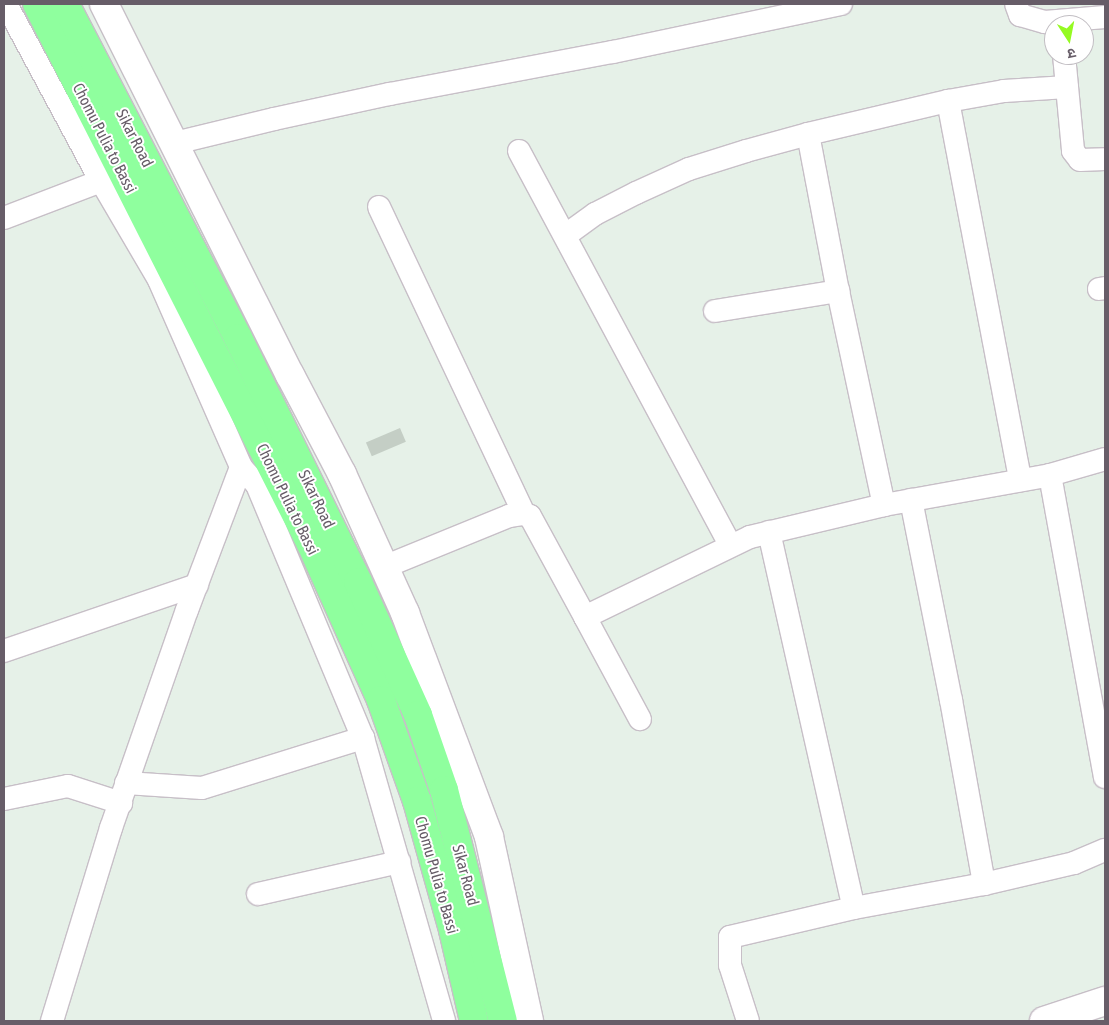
<!DOCTYPE html>
<html>
<head>
<meta charset="utf-8">
<style>
  body { margin:0 }
  #map { position:relative; width:1109px; height:1025px; overflow:hidden; background:#e6f1e8; font-family:"Asap Condensed","Noto Sans Devanagari",sans-serif }
  div>[style] { position:absolute }
  [style*='--x'] { left:calc(var(--x)*1px); top:calc(var(--y)*1px); width:calc(var(--w)*1px); rotate:calc(var(--a)*1deg) }
  .building>* { inset:0; background:#c4cec5; transform-origin:0 0 }
  .roads { filter:drop-shadow(1px 0 #c7bfc7) drop-shadow(-1px 0 #c7bfc7) drop-shadow(0 1px #c7bfc7) drop-shadow(0 -1px #c7bfc7) }
  .street>* { height:22px; margin:-11px; padding:0 11px; transform-origin:11px; border-radius:11px; background:#fff }
  .secondary>* { height:28px; margin:-14px; padding:0 14px; transform-origin:14px; border-radius:14px; background:#fff }
  .highway>* { height:28px; margin:-14px; padding:0 14px; transform-origin:14px; border-radius:14px; background:#8fff9e }
  span { translate:-50% -50%; white-space:nowrap; text-align:center; line-height:1.15; -webkit-text-stroke:4px #fff; paint-order:stroke }
  .street-label { font-size:16px; color:#675d68 }
  .frame { position:absolute; inset:0; border:5px solid #675d68; pointer-events:none }
  .north { position:absolute; left:1044px; top:15px; width:50px; height:50px; box-sizing:border-box; background:#fff; border:1px solid #c2bec3; border-radius:50%; rotate:169deg; font-size:14px; font-weight:700; line-height:20px; text-align:center; color:#675d68 }
  .north::after { content:''; display:block; margin:auto; width:18px; height:22px; background:#95fa22; clip-path:polygon(50% 0,100% 100%,50% 72%,0 100%) }
</style>
</head>
<body>
<div id="map">
  <div class="building">
    <div style="left:400px;top:428px;width:15px;height:37px;rotate:67deg"></div>
  </div>
  <div class="roads">
    <div class="street">
      <div style="--x:6;--y:4;--w:201;--a:61.8"></div>
      <div style="--x:101;--y:181;--w:115;--a:59.6"></div>
      <div style="--x:159;--y:280;--w:204;--a:66.3"></div>
      <div style="--x:241;--y:467;--w:24;--a:48"></div>
      <div style="--x:257;--y:485;--w:274;--a:67.3"></div>
      <div style="--x:363;--y:738;--w:294;--a:74"></div>
      <div style="--x:1016;--y:4;--w:12;--a:70"></div>
      <div style="--x:1020;--y:15;--w:26;--a:16"></div>
      <div style="--x:1045;--y:22;--w:60;--a:-4.8"></div>
      <div style="--x:1064;--y:55;--w:96;--a:84.6"></div>
      <div style="--x:1073;--y:151;--w:11;--a:52"></div>
      <div style="--x:1080;--y:160;--w:25;--a:-2"></div>
      <div style="--x:948;--y:101;--w:386;--a:79.2"></div>
      <div style="--x:808;--y:134;--w:160;--a:79.2"></div>
      <div style="--x:838;--y:291;--w:219;--a:77.9"></div>
      <div style="--x:175;--y:143;--w:102;--a:-13.6"></div>
      <div style="--x:274;--y:119;--w:119;--a:-12.2"></div>
      <div style="--x:390;--y:94;--w:227;--a:-10.7"></div>
      <div style="--x:613;--y:52;--w:233;--a:-11.9"></div>
      <div style="--x:519;--y:151;--w:447;--a:61.8"></div>
      <div style="--x:379;--y:207;--w:340;--a:64.7"></div>
      <div style="--x:4;--y:218;--w:104;--a:-20.9"></div>
      <div style="--x:566;--y:235;--w:36;--a:-36"></div>
      <div style="--x:595;--y:214;--w:46;--a:-27.1"></div>
      <div style="--x:636;--y:193;--w:58;--a:-24.4"></div>
      <div style="--x:689;--y:169;--w:60;--a:-17.5"></div>
      <div style="--x:746;--y:151;--w:64;--a:-15.3"></div>
      <div style="--x:808;--y:134;--w:144;--a:-13.3"></div>
      <div style="--x:948;--y:101;--w:57;--a:-10.1"></div>
      <div style="--x:1004;--y:91;--w:63;--a:-3.6"></div>
      <div style="--x:1099;--y:289;--w:6;--a:-9"></div>
      <div style="--x:715;--y:311;--w:125;--a:-9.2"></div>
      <div style="--x:1050;--y:475;--w:307;--a:79.7"></div>
      <div style="--x:911;--y:500;--w:204;--a:78.7"></div>
      <div style="--x:951;--y:700;--w:187;--a:79.8"></div>
      <div style="--x:769;--y:532;--w:385;--a:77.3"></div>
      <div style="--x:384;--y:567;--w:135;--a:-22.2"></div>
      <div style="--x:509;--y:516;--w:15;--a:-8"></div>
      <div style="--x:524;--y:514;--w:6;--a:18"></div>
      <div style="--x:530;--y:516;--w:115;--a:61.4"></div>
      <div style="--x:585;--y:617;--w:183;--a:-25.9"></div>
      <div style="--x:750;--y:537;--w:138;--a:-13.4"></div>
      <div style="--x:884;--y:505;--w:169;--a:-10.2"></div>
      <div style="--x:1050;--y:475;--w:57;--a:-16.2"></div>
      <div style="--x:585;--y:617;--w:116;--a:61.7"></div>
      <div style="--x:4;--y:651;--w:204;--a:-18.9"></div>
      <div style="--x:126;--y:783;--w:76;--a:3.8"></div>
      <div style="--x:202;--y:788;--w:169;--a:-17.3"></div>
      <div style="--x:4;--y:799;--w:65;--a:-11.5"></div>
      <div style="--x:68;--y:786;--w:56;--a:17.8"></div>
      <div style="--x:258;--y:894;--w:145;--a:-12.8"></div>
      <div style="--x:52;--y:1021;--w:202;--a:-73"></div>
      <div style="--x:111;--y:828;--w:231;--a:-70.8"></div>
      <div style="--x:187;--y:610;--w:153;--a:-69.3"></div>
      <div style="--x:748;--y:1021;--w:59;--a:-107.8"></div>
      <div style="--x:730;--y:965;--w:28;--a:-90"></div>
      <div style="--x:730;--y:937;--w:127;--a:-13.2"></div>
      <div style="--x:854;--y:908;--w:132;--a:-10.5"></div>
      <div style="--x:984;--y:884;--w:92;--a:-13.1"></div>
      <div style="--x:1074;--y:863;--w:34;--a:-23"></div>
    </div>
    <div class="secondary">
      <div style="--x:104;--y:4;--w:415;--a:63.4"></div>
      <div style="--x:290;--y:375;--w:112;--a:62.3"></div>
      <div style="--x:342;--y:474;--w:153;--a:65.6"></div>
      <div style="--x:405;--y:613;--w:239;--a:69.4"></div>
      <div style="--x:489;--y:837;--w:188;--a:77.7"></div>
      <div style="--x:1044;--y:1021;--w:64;--a:-18.2"></div>
    </div>
    <div class="highway">
      <div style="--x:37;--y:4;--w:606;--a:63.1"></div>
      <div style="--x:311;--y:544;--w:171;--a:65.8"></div>
      <div style="--x:381;--y:700;--w:107;--a:70.4"></div>
      <div style="--x:417;--y:801;--w:134;--a:74.4"></div>
      <div style="--x:453;--y:930;--w:93;--a:77"></div>
      <div style="--x:65;--y:4;--w:376;--a:62.6"></div>
      <div style="--x:238;--y:338;--w:272;--a:63.8"></div>
      <div style="--x:358;--y:582;--w:146;--a:65.7"></div>
      <div style="--x:418;--y:715;--w:79;--a:70.9"></div>
      <div style="--x:444;--y:790;--w:238;--a:75.7"></div>
    </div>
  </div>
  <div class="street-label">
    <span style="left:105px;top:138px;rotate:63deg">Chomu Pulia to Bassi</span>
    <span style="left:135px;top:138px;rotate:63deg">Sikar Road</span>
    <span style="left:288px;top:499px;rotate:64deg">Chomu Pulia to Bassi</span>
    <span style="left:317px;top:499px;rotate:64deg">Sikar Road</span>
    <span style="left:437px;top:875px;rotate:74deg">Chomu Pulia to Bassi</span>
    <span style="left:466px;top:875px;rotate:75deg">Sikar Road</span>
  </div>
  <div class="frame"></div>
  <div class="north">उ</div>
</div>
</body>
</html>
